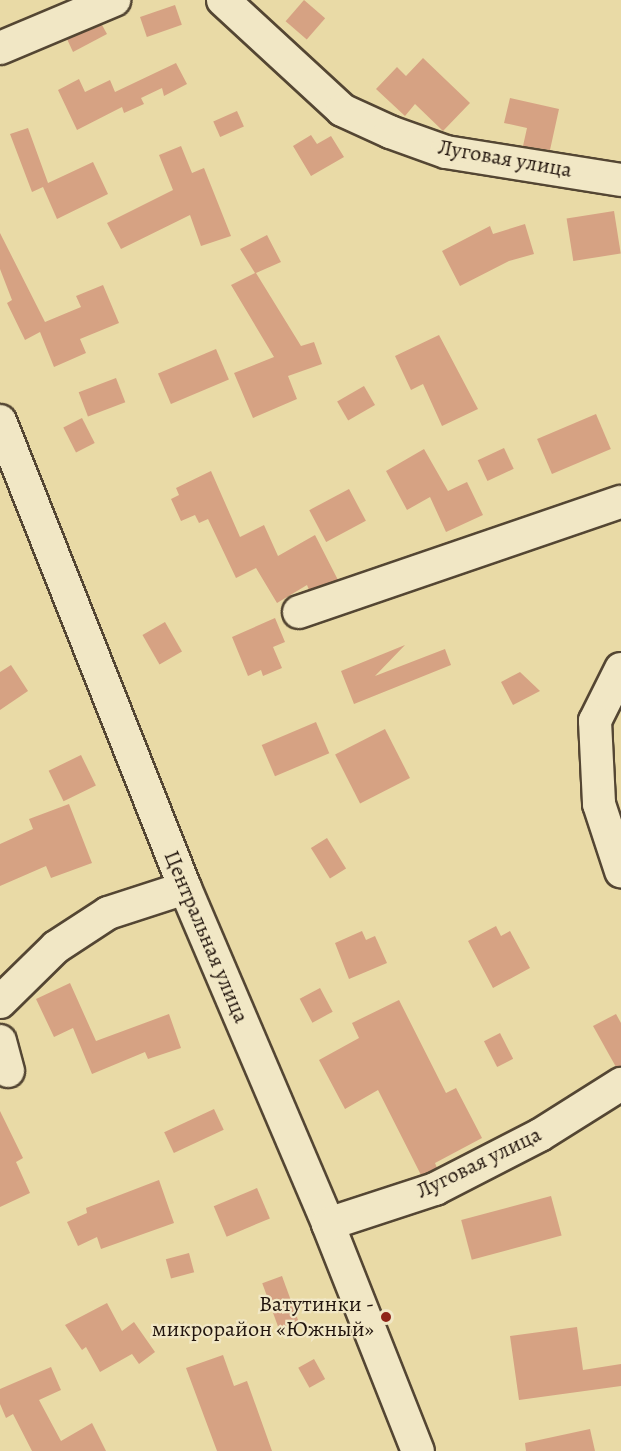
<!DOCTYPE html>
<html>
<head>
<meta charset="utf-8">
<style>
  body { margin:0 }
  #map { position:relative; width:621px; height:1451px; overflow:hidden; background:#e9daa6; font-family:Alegreya,serif }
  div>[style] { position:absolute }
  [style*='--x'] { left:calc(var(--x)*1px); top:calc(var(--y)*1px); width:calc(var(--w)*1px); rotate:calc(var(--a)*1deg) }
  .building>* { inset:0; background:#d6a283; transform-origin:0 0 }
  .roads { filter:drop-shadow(2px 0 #544633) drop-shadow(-2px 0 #544633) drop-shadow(0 2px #544633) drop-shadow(0 -2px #544633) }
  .minor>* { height:32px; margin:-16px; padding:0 16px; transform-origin:16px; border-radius:16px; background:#f1e7c5 }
  .dots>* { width:16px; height:16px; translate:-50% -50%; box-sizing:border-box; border:3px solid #f1e7c5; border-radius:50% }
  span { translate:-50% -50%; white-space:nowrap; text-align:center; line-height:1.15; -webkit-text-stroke:4.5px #f1e7c5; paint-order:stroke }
  .street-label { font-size:22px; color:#22150d }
  .poi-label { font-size:22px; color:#22150d }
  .right { translate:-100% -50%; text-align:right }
</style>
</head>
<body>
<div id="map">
  <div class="building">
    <div style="left:304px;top:0;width:28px;height:28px;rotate:41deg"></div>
    <div style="left:175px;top:5px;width:21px;height:37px;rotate:71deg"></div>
    <div style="clip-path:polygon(102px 25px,107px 34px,73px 52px,67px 39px)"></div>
    <div style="clip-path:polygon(423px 58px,470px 103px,443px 131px,415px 104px,405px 116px,376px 89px,397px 67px,406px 76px)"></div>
    <div style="clip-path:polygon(176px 63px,187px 84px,164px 96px,162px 88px,141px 98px,144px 104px,124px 113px,122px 107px,77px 130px,58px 90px,79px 79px,85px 92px,110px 80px,115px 92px)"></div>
    <div style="clip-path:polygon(510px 98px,559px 109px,550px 150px,523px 146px,527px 128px,504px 123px)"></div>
    <div style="left:237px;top:111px;width:17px;height:26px;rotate:66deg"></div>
    <div style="clip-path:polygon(28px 128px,48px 183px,93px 162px,108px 194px,57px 219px,43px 187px,32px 192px,10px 134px)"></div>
    <div style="clip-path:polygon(311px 135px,317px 144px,331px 136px,344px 157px,311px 176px,293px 146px)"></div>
    <div style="clip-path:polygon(181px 146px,192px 173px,204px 168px,231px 236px,201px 246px,190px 215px,121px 249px,107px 223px,173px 190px,159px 155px)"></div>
    <div style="left:614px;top:211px;width:43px;height:48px;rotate:81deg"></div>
    <div style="clip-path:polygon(525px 224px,534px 254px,509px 261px,460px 286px,442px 251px,490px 226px,493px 234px)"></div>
    <div style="clip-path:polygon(0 233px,45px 322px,81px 307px,76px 296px,103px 285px,119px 323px,80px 339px,86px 353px,54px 367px,40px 332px,25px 340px,7px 303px,12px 300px,0 269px)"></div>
    <div style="clip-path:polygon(267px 235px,281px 262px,256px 273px,301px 346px,314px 342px,322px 364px,288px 376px,297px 399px,253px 418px,234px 373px,274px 357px,231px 285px,255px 273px,240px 249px)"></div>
    <div style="clip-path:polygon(439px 335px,478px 409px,442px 426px,423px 384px,411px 390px,395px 356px)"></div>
    <div style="left:216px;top:349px;width:33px;height:63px;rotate:67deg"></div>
    <div style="left:116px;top:378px;width:26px;height:40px;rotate:69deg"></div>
    <div style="left:364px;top:386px;width:22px;height:31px;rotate:60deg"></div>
    <div style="left:596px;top:414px;width:38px;height:64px;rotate:67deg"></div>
    <div style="left:82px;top:418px;width:28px;height:21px;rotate:63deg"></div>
    <div style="left:504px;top:448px;width:23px;height:29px;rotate:65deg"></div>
    <div style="clip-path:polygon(424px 449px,448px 491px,467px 482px,483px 515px,446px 532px,430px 497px,407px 510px,386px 471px)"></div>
    <div style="clip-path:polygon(211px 471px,240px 537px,264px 525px,278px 556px,315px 535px,338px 580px,309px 590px,307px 585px,277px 603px,256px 568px,236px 578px,208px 519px,199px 523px,195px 515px,181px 521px,171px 499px,179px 495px,176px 488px)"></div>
    <div style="left:349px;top:489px;width:36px;height:45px;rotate:62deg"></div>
    <div style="clip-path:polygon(275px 618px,285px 642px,273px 647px,282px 668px,263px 676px,261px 670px,248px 676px,232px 637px)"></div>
    <div style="left:165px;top:622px;width:34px;height:26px;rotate:60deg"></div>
    <div style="clip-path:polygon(405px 645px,375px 676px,445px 649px,451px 665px,354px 704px,341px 671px)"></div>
    <div style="clip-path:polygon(11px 665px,28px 691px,0 710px,0 672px)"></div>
    <div style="clip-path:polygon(520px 672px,540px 691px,513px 705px,501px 682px)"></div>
    <div style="left:316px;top:722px;width:34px;height:59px;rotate:67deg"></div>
    <div style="left:385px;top:729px;width:55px;height:56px;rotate:63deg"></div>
    <div style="left:81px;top:755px;width:34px;height:36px;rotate:64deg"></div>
    <div style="clip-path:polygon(69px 804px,92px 863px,51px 878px,46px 866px,0 886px,0 844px,33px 829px,29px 819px)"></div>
    <div style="left:327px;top:838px;width:36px;height:19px;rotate:58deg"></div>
    <div style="clip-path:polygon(496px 926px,501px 936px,510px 931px,530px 968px,493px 988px,468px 941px)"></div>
    <div style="clip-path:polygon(362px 931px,366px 940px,375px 936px,387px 963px,349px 979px,335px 943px)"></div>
    <div style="clip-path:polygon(70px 983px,96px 1041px,169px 1014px,181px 1048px,148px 1059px,145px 1052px,92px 1074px,73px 1028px,54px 1037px,36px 999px)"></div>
    <div style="left:320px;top:988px;width:27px;height:23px;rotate:62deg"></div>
    <div style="clip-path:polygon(399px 1000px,446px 1093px,456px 1088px,482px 1138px,435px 1163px,437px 1168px,421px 1175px,378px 1090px,345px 1109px,319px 1060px,359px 1038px,352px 1023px)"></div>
    <div style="clip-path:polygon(616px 1014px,621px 1023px,621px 1066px,616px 1067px,593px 1026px)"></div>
    <div style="left:500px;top:1033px;width:29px;height:18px;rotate:63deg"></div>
    <div style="left:214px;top:1109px;width:23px;height:55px;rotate:65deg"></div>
    <div style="clip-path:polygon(0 1111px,23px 1158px,16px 1162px,30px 1193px,0 1207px)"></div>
    <div style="clip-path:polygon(159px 1180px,174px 1223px,101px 1249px,97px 1237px,78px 1246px,67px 1222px,87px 1213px,86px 1208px)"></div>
    <div style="left:257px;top:1188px;width:33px;height:47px;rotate:67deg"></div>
    <div style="left:551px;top:1196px;width:41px;height:93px;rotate:75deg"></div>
    <div style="left:189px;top:1253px;width:20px;height:24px;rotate:75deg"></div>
    <div style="left:282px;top:1276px;width:49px;height:21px;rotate:70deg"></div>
    <div style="clip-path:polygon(107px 1303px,122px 1331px,134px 1322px,155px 1352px,139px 1364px,132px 1354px,100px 1372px,86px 1347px,82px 1350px,65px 1325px)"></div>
    <div style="clip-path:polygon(577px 1327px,583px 1370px,621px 1364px,621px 1386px,519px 1400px,510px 1336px)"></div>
    <div style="clip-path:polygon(223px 1355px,234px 1386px,247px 1381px,272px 1451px,217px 1451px,186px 1368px)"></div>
    <div style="left:314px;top:1359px;width:23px;height:18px;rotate:61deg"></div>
    <div style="clip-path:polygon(51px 1367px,61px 1390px,39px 1400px,61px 1441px,92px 1423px,106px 1451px,32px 1451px,13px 1414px,6px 1418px,0 1404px,0 1389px)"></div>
    <div style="clip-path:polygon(590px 1429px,595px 1451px,526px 1451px,525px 1443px)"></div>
  </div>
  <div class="roads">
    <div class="minor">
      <div style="--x:223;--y:0;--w:162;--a:42.7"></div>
      <div style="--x:342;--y:110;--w:53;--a:24.6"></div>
      <div style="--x:390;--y:132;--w:59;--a:19.7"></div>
      <div style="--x:446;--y:152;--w:177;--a:9.1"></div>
      <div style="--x:0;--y:48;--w:124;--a:-22.8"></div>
      <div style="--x:0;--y:421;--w:502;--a:68.39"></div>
      <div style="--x:185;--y:888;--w:365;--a:66.9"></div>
      <div style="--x:328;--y:1224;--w:244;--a:68.4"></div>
      <div style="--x:299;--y:612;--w:340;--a:-18.9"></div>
      <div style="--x:621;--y:669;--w:58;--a:116.6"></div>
      <div style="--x:595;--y:721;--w:83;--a:87.2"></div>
      <div style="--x:599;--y:804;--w:71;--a:71.8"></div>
      <div style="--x:0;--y:1002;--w:78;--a:-44.5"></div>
      <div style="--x:56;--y:947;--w:62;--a:-33.2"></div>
      <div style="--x:108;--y:913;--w:81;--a:-18"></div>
      <div style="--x:0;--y:1041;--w:31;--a:75"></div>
      <div style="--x:328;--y:1224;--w:113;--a:-18.1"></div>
      <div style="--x:435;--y:1189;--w:118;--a:-27.2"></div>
      <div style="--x:540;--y:1135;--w:96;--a:-32.2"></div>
    </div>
  </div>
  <div class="dots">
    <div style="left:386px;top:1317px;background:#8f2418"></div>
  </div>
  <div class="street-label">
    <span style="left:505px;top:159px;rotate:10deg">Луговая улица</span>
    <span style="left:206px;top:937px;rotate:67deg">Центральная улица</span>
    <span style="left:479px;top:1163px;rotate:-26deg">Луговая улица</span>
  </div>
  <div class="poi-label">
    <span class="right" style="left:374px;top:1317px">Ватутинки -<br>микрорайон «Южный»</span>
  </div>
</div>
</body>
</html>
